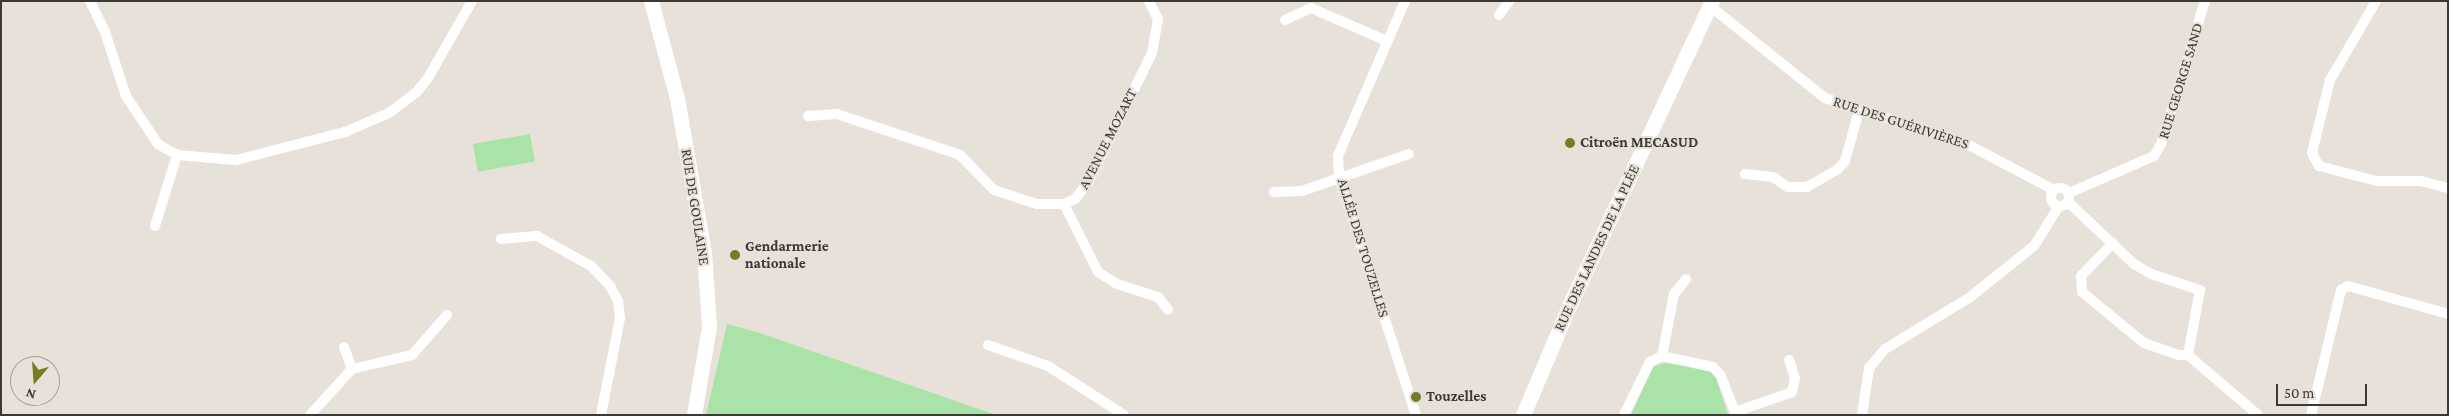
<!DOCTYPE html>
<html>
<head>
<meta charset="utf-8">
<style>
  body { margin:0 }
  #map { position:relative; width:2449px; height:416px; overflow:hidden; background:#e8e1d9; font-family:"Crimson Pro",serif }
  div>[style] { position:absolute }
  [style*='--x'] { left:calc(var(--x)*1px); top:calc(var(--y)*1px); width:calc(var(--w)*1px); rotate:calc(var(--a)*1deg) }
  .green>* { inset:0; background:#aae3a8; transform-origin:0 0 }
  .street>* { height:10px; margin:-5px; padding:0 5px; transform-origin:5px; border-radius:5px; background:#fff }
  .street>.ring { margin:-5px; padding:0; box-sizing:content-box; background:none; border:10px solid #fff; border-radius:50% }
  .secondary>* { height:15px; margin:-7.5px; padding:0 7.5px; transform-origin:7.5px; border-radius:7.5px; background:#fff }
  .dots>* { width:14px; height:14px; translate:-50% -50%; box-sizing:border-box; border:2px solid #e8e1d9; border-radius:50% }
  span { translate:-50% -50%; white-space:nowrap; text-align:center; line-height:1.15; -webkit-text-stroke:4px #e8e1d9; paint-order:stroke }
  .street-label { font-size:15px; color:#3b3935 }
  .poi-label { font-size:15px; color:#3b3935; font-weight:700 }
  .left { translate:0 -50%; text-align:left }
  .frame { position:absolute; inset:0; border:2px solid #3b3935; pointer-events:none }
  .north { position:absolute; left:10px; top:356px; width:50px; height:50px; box-sizing:border-box; background:#e8e1d9; border:1px solid #a39e97; border-radius:50%; rotate:198deg; font-size:14px; font-weight:700; line-height:20px; text-align:center; color:#3b3935 }
  .north::after { content:''; display:block; margin:auto; width:18px; height:22px; background:#747c27; clip-path:polygon(50% 0,100% 100%,50% 72%,0 100%) }
  .scale { position:absolute; left:2276px; top:384px; width:91px; height:22px; box-sizing:border-box; border:2px solid #3b3935; border-top:0; padding-left:6px; font-size:15px; line-height:18px; white-space:nowrap; color:#3b3935; -webkit-text-stroke:4px #e8e1d9; paint-order:stroke }
</style>
</head>
<body>
<div id="map">
  <div class="green">
    <div style="left:530px;top:134px;width:28px;height:58px;rotate:80deg"></div>
    <div style="clip-path:polygon(727px 324px,760px 333px,996px 415px,706px 415px)"></div>
    <div style="clip-path:polygon(1665px 363px,1713px 369px,1728px 415px,1631px 415px,1653px 367px)"></div>
  </div>
  <div class="street">
    <div style="--x:90;--y:1;--w:34;--a:64"></div>
    <div style="--x:105;--y:32;--w:67;--a:71.8"></div>
    <div style="--x:126;--y:96;--w:58;--a:56.3"></div>
    <div style="--x:158;--y:144;--w:22;--a:30"></div>
    <div style="--x:177;--y:155;--w:59;--a:4.8"></div>
    <div style="--x:236;--y:160;--w:113;--a:-14.4"></div>
    <div style="--x:345;--y:132;--w:48;--a:-23.4"></div>
    <div style="--x:389;--y:113;--w:34;--a:-37"></div>
    <div style="--x:416;--y:93;--w:19;--a:-51"></div>
    <div style="--x:428;--y:78;--w:89;--a:-60.3"></div>
    <div style="--x:1405;--y:1;--w:169;--a:113.4"></div>
    <div style="--x:1338;--y:156;--w:21;--a:87"></div>
    <div style="--x:1339;--y:177;--w:250;--a:72.1"></div>
    <div style="--x:2376;--y:1;--w:91;--a:120.2"></div>
    <div style="--x:2330;--y:80;--w:75;--a:103.9"></div>
    <div style="--x:2312;--y:153;--w:15;--a:62"></div>
    <div style="--x:2319;--y:166;--w:60;--a:14.5"></div>
    <div style="--x:2377;--y:181;--w:44;--a:0"></div>
    <div style="--x:2421;--y:181;--w:28;--a:15"></div>
    <div style="--x:1710;--y:6;--w:147;--a:38.7"></div>
    <div style="--x:1825;--y:98;--w:147;--a:17.8"></div>
    <div style="--x:1965;--y:143;--w:101;--a:27.8"></div>
    <div style="--x:1499;--y:15;--w:17;--a:-54"></div>
    <div style="--x:1285;--y:20;--w:29;--a:-25"></div>
    <div style="--x:1311;--y:8;--w:83;--a:23.5"></div>
    <div style="--x:808;--y:116;--w:29;--a:-4"></div>
    <div style="--x:837;--y:114;--w:130;--a:18.4"></div>
    <div style="--x:960;--y:155;--w:49;--a:45.8"></div>
    <div style="--x:994;--y:190;--w:45;--a:18"></div>
    <div style="--x:1037;--y:204;--w:27;--a:0"></div>
    <div style="--x:1064;--y:204;--w:12;--a:-24"></div>
    <div style="--x:1075;--y:199;--w:23;--a:-52"></div>
    <div style="--x:1089;--y:181;--w:143;--a:-63.8"></div>
    <div style="--x:1152;--y:53;--w:35;--a:-80"></div>
    <div style="--x:1158;--y:19;--w:20;--a:-117"></div>
    <div style="--x:1745;--y:174;--w:28;--a:6"></div>
    <div style="--x:1773;--y:177;--w:18;--a:34"></div>
    <div style="--x:1788;--y:187;--w:19;--a:0"></div>
    <div style="--x:1807;--y:187;--w:34;--a:-30"></div>
    <div style="--x:1837;--y:170;--w:12;--a:-48"></div>
    <div style="--x:1845;--y:161;--w:52;--a:-74.4"></div>
    <div class="ring" style="left:2051px;top:188px;width:8px;height:8px"></div>
    <div style="--x:1274;--y:192;--w:28;--a:-2"></div>
    <div style="--x:1302;--y:191;--w:113;--a:-19.1"></div>
    <div style="--x:2069;--y:193;--w:93;--a:-23.5"></div>
    <div style="--x:2154;--y:156;--w:14;--a:-60"></div>
    <div style="--x:2161;--y:144;--w:150;--a:-72.9"></div>
    <div style="--x:2068;--y:202;--w:91;--a:43.2"></div>
    <div style="--x:2134;--y:264;--w:20;--a:30"></div>
    <div style="--x:2151;--y:274;--w:52;--a:18.1"></div>
    <div style="--x:2200;--y:290;--w:66;--a:100.5"></div>
    <div style="--x:2188;--y:355;--w:92;--a:40.6"></div>
    <div style="--x:1064;--y:204;--w:76;--a:63.4"></div>
    <div style="--x:1098;--y:272;--w:22;--a:32"></div>
    <div style="--x:1117;--y:284;--w:43;--a:17.6"></div>
    <div style="--x:1158;--y:297;--w:16;--a:52"></div>
    <div style="--x:155;--y:226;--w:74;--a:-72.8"></div>
    <div style="--x:501;--y:239;--w:36;--a:-5"></div>
    <div style="--x:537;--y:236;--w:62;--a:29.1"></div>
    <div style="--x:591;--y:266;--w:28;--a:46"></div>
    <div style="--x:610;--y:286;--w:17;--a:62"></div>
    <div style="--x:618;--y:301;--w:17;--a:83"></div>
    <div style="--x:620;--y:318;--w:99;--a:101.1"></div>
    <div style="--x:2113;--y:243;--w:46;--a:134.1"></div>
    <div style="--x:2081;--y:276;--w:16;--a:86"></div>
    <div style="--x:2082;--y:292;--w:80;--a:39.4"></div>
    <div style="--x:2144;--y:343;--w:36;--a:19"></div>
    <div style="--x:2178;--y:355;--w:10;--a:0"></div>
    <div style="--x:988;--y:345;--w:64;--a:19.3"></div>
    <div style="--x:1048;--y:366;--w:90;--a:32.8"></div>
    <div style="--x:344;--y:347;--w:23;--a:70"></div>
    <div style="--x:1662;--y:356;--w:63;--a:-79"></div>
    <div style="--x:1674;--y:294;--w:19;--a:-51"></div>
    <div style="--x:1735;--y:412;--w:60;--a:-19.3"></div>
    <div style="--x:1792;--y:392;--w:14;--a:-78"></div>
    <div style="--x:1795;--y:378;--w:19;--a:-108"></div>
    <div style="--x:310;--y:415;--w:62;--a:-47.6"></div>
    <div style="--x:352;--y:369;--w:62;--a:-13.1"></div>
    <div style="--x:412;--y:355;--w:53;--a:-48.8"></div>
    <div style="--x:1624;--y:415;--w:59;--a:-63.9"></div>
    <div style="--x:1650;--y:362;--w:13;--a:-27"></div>
    <div style="--x:1662;--y:356;--w:52;--a:12.2"></div>
    <div style="--x:1713;--y:367;--w:12;--a:48"></div>
    <div style="--x:1721;--y:376;--w:42;--a:69"></div>
    <div style="--x:1862;--y:415;--w:48;--a:-81.5"></div>
    <div style="--x:1869;--y:368;--w:25;--a:-50"></div>
    <div style="--x:1885;--y:349;--w:98;--a:-31.3"></div>
    <div style="--x:1969;--y:298;--w:83;--a:-38.7"></div>
    <div style="--x:2034;--y:246;--w:47;--a:-58"></div>
    <div style="--x:2311;--y:415;--w:129;--a:-76.5"></div>
    <div style="--x:2341;--y:290;--w:8;--a:-30"></div>
    <div style="--x:2348;--y:286;--w:104;--a:15.6"></div>
  </div>
  <div class="secondary">
    <div style="--x:651;--y:1;--w:100;--a:75"></div>
    <div style="--x:677;--y:98;--w:157;--a:80.1"></div>
    <div style="--x:704;--y:253;--w:74;--a:86.1"></div>
    <div style="--x:709;--y:327;--w:89;--a:99.7"></div>
    <div style="--x:1523;--y:415;--w:118;--a:-67.1"></div>
    <div style="--x:1569;--y:306;--w:337;--a:-64.9"></div>
  </div>
  <div class="dots">
    <div style="left:1570px;top:143px;background:#747c27"></div>
    <div style="left:735px;top:255px;background:#747c27"></div>
    <div style="left:1416px;top:397px;background:#747c27"></div>
  </div>
  <div class="street-label">
    <span style="left:2181px;top:81px;rotate:-73deg">RUE GEORGE SAND</span>
    <span style="left:1901px;top:123px;rotate:18deg">RUE DES GUÉRIVIÈRES</span>
    <span style="left:1108px;top:139px;rotate:-63deg">AVENUE MOZART</span>
    <span style="left:695px;top:207px;rotate:81deg">RUE DE GOULAINE</span>
    <span style="left:1363px;top:248px;rotate:73deg">ALLÉE DES TOUZELLES</span>
    <span style="left:1597px;top:248px;rotate:-65deg">RUE DES LANDES DE LA PLÉE</span>
  </div>
  <div class="poi-label">
    <span class="left" style="left:1580px;top:143px">Citroën MECASUD</span>
    <span class="left" style="left:745px;top:255px">Gendarmerie<br>nationale</span>
    <span class="left" style="left:1426px;top:397px">Touzelles</span>
  </div>
  <div class="frame"></div>
  <div class="north">N</div>
  <div class="scale">50 m</div>
</div>
</body>
</html>
